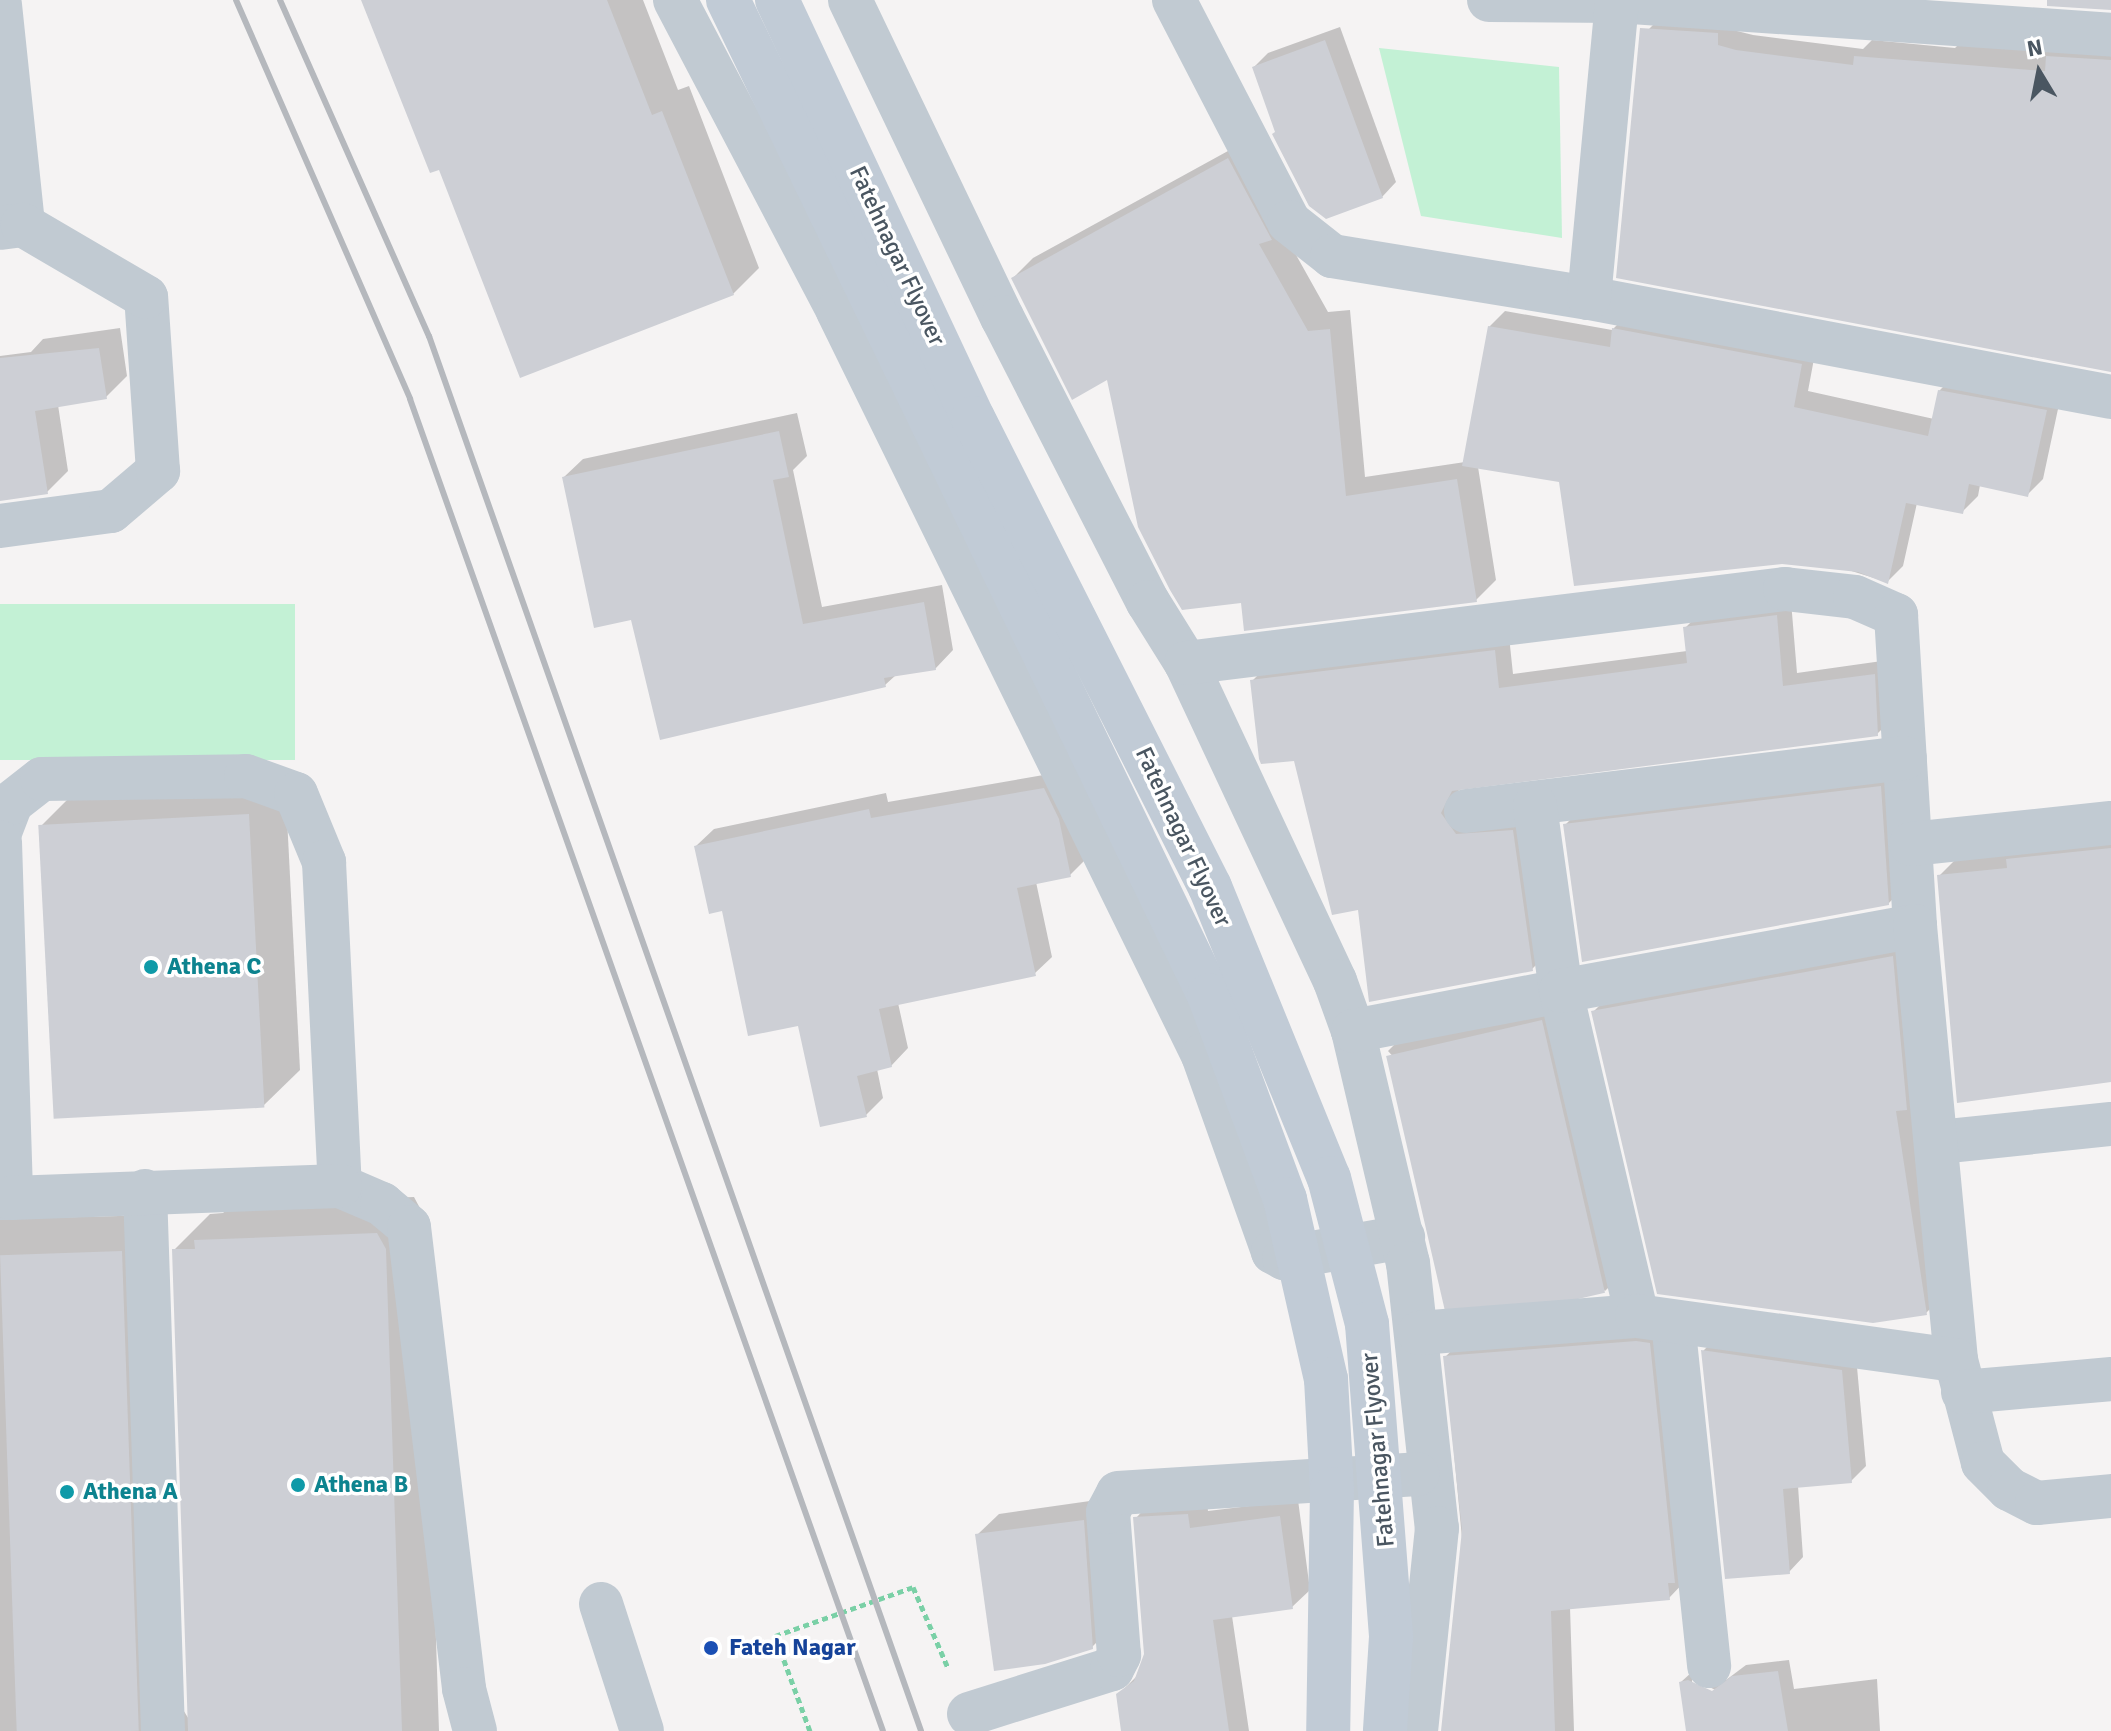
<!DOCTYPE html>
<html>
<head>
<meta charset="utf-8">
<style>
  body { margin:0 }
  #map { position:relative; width:2111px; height:1731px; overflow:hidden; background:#f5f3f3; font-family:Signika,sans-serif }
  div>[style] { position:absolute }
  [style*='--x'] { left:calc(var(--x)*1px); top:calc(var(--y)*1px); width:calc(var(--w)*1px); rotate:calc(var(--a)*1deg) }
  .green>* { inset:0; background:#c3f1d5; transform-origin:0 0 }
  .shadow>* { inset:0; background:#0003 }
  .building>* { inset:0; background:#cdcfd5; transform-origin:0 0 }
  .path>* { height:5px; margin-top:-2.5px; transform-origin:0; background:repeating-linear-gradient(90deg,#7ad0a6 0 6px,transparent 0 10px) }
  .street>* { height:44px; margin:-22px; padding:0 22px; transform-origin:22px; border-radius:22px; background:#c1cad2 }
  .secondary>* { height:44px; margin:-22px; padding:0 22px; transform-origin:22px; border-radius:22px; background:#c1cbd6 }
  .rail>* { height:6px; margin:-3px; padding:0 3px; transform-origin:3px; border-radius:3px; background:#b5b8bd }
  .dots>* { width:22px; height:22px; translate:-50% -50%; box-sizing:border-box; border:4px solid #fff; border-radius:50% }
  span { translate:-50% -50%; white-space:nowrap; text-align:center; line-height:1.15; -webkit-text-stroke:7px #fff; paint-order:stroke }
  .street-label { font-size:24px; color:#4a5661 }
  .culture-label { font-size:24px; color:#0d838f; font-weight:700 }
  .left { translate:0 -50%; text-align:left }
  .transit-label { font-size:24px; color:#164399; font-weight:700 }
  .north { position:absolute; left:1999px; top:32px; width:80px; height:80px; -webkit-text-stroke:6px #fff; paint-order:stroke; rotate:350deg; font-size:22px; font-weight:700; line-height:32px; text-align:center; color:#4a5661 }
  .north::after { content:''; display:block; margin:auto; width:28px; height:36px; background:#4a5661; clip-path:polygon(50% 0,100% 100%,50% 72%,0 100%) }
</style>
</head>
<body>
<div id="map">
  <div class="green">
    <div style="clip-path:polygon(1379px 48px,1559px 67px,1562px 238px,1421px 216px)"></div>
    <div style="left:295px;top:604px;width:156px;height:295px;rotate:90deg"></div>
  </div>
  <div class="shadow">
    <div style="clip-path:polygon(364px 0,643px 0,678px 90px,689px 86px,759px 268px,733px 294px,440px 167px)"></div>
    <div style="clip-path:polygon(1665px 13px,1753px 35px,1863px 49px,1872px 40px,1955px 48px,1969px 34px,2111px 44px,2111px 370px,1649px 29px)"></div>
    <div style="clip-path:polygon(1340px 27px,1396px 182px,1382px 197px,1254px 67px,1268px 53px)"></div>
    <div style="clip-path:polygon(1248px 140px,1281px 228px,1328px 312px,1350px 310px,1365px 477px,1465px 462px,1489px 327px,1505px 311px,1612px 330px,1629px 313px,1816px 348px,1808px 391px,1934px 419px,1939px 391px,1955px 375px,2061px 395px,2043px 479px,2027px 495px,1980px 485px,1978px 496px,1962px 512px,1917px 503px,1903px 566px,1887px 582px,1561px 481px,1478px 467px,1496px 580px,1476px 600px,1243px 601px,1109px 377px,1013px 278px,1033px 258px)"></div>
    <div style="clip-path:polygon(120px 328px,127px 376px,106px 397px,58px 405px,68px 471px,47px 492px,0 499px,0 356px,31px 352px,43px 339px)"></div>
    <div style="clip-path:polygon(797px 413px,807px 456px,793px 470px,822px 607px,942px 585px,953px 650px,935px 669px,896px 675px,885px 685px,632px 618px,564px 477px,583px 459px)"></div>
    <div style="clip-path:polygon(1791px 601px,1797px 673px,1889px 660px,1892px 719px,1877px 734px,1460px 788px,1455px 797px,1528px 816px,1547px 954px,1532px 969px,1360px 907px,1333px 913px,1295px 758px,1252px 681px,1267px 666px,1509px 636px,1513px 674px,1687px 651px,1685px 628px,1700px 613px)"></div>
    <div style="clip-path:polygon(1061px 772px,1087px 858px,1070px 875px,1036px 882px,1052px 957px,1034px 974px,898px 1003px,908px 1048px,891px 1066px,877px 1069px,883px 1098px,866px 1115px,723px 909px,696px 846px,714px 829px,886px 793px,888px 802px)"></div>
    <div style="clip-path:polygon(1895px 773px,1902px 889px,1888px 904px,1565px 825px,1579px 811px)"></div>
    <div style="clip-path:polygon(285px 779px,300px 1070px,263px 1106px,40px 827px,77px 790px)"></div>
    <div style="clip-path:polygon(2111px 833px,2111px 1080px,1939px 876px,1955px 860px)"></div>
    <div style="clip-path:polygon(1919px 929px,1953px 1286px,1926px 1313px,1594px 1011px,1621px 984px)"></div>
    <div style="clip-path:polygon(1561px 1002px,1624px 1272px,1605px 1291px,1388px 1051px,1407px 1032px)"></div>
    <div style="clip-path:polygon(414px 1197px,422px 1212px,439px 1731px,0 1731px,0 1219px,158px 1215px,174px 1695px,190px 1721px,174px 1250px,210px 1214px,223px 1213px,233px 1204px)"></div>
    <div style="clip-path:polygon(1669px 1325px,1688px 1578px,1669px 1598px,1570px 1607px,1574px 1731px,1443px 1731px,1463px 1549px,1445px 1357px,1465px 1338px)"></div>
    <div style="clip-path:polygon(1717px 1337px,1856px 1356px,1866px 1466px,1851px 1481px,1798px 1486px,1803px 1557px,1789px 1572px,1703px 1351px)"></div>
    <div style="clip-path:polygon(1206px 1497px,1208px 1511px,1298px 1500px,1310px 1590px,1292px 1607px,1232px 1616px,1249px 1731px,1123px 1731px,1118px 1695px,1136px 1677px,1146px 1654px,1136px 1518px,1153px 1500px)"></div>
    <div style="clip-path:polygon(1104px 1499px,1114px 1625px,1092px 1647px,977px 1535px,999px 1514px)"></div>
    <div style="clip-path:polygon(evenodd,1789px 1660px,1794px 1689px,1877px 1679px,1880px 1731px,1688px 1731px,1681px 1682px,1693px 1671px,1726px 1680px,1746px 1665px,1789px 1660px,1692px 1679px,1722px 1693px,1721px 1697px,1692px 1684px,1692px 1679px)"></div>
  </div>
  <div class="building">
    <div style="clip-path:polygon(361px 0,607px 0,652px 115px,662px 111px,734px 295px,520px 378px,439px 170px,430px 173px)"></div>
    <div style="clip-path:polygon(2047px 0,2111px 0,2111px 10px,2047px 6px)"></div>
    <div style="clip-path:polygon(1640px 28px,1718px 33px,1718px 45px,1736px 50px,1853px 65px,1854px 56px,2045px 71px,2046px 56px,2111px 60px,2111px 372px,1616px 278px)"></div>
    <div style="clip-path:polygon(1325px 40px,1383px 198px,1326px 219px,1309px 206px,1272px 134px,1275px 132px,1252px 67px)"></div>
    <div style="clip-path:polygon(1228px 158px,1272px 240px,1259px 244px,1308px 331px,1330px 329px,1346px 496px,1457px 479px,1477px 602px,1244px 631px,1241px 603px,1182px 610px,1170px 590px,1138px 527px,1107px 380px,1072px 400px,1011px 278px)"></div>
    <div style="clip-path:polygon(1488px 326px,1610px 347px,1612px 328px,1802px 364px,1794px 407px,1928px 436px,1938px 390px,2047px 410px,2028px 497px,1969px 484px,1963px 514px,1906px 503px,1888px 584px,1858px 572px,1782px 564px,1574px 586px,1559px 482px,1462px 466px)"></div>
    <div style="clip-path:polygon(99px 348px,107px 399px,35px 411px,48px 494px,0 501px,0 358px)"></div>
    <div style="clip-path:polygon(779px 431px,789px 477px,773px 480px,803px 624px,924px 602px,936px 670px,884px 678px,886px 687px,660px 740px,631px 620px,594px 628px,562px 477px)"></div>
    <div style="clip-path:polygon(1777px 615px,1783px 686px,1875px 674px,1878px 736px,1452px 791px,1441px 813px,1456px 834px,1513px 830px,1533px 971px,1369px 1002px,1358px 910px,1332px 915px,1294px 761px,1261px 764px,1259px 759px,1250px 680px,1495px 650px,1499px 688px,1687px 663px,1683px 627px)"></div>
    <div style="clip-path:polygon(1881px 786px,1889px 905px,1582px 962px,1563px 824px)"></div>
    <div style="clip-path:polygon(1044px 788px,1059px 819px,1071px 877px,1017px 888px,1036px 976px,879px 1009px,892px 1067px,857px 1076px,867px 1117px,820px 1127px,798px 1026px,748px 1036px,722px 911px,709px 914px,694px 846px,869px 809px,871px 818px)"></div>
    <div style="left:249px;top:814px;width:294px;height:211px;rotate:87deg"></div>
    <div style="clip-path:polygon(2111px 848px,2111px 1082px,1957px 1103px,1937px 875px,2007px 868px,2006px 859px)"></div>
    <div style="clip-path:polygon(1893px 956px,1907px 1110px,1896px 1111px,1927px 1315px,1873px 1323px,1657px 1294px,1591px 1011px)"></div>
    <div style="left:1542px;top:1020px;width:280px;height:160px;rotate:77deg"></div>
    <div style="clip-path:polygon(377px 1233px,386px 1249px,402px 1731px,188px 1731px,172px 1249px,195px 1249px,194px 1240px)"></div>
    <div style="left:122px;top:1251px;width:480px;height:122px;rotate:88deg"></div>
    <div style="clip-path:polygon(1636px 1341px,1650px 1343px,1675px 1583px,1668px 1583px,1670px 1600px,1551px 1611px,1555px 1731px,1441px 1731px,1462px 1530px,1443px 1356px)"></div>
    <div style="clip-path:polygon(1701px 1350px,1842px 1370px,1852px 1483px,1783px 1489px,1790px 1574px,1725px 1579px)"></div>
    <div style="clip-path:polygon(1188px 1514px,1190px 1528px,1280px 1516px,1293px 1609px,1213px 1620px,1229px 1731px,1121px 1731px,1116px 1694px,1134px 1681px,1144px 1654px,1133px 1517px)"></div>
    <div style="clip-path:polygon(1084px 1520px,1093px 1649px,1045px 1664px,994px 1671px,975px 1534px)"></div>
    <div style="clip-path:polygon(1778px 1671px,1788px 1731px,1686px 1731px,1679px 1682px,1688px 1680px,1712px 1691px,1732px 1676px)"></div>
  </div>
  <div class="path">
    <div style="--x:810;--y:1731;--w:101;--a:-110.2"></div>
    <div style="--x:775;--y:1636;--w:146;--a:-19.5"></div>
    <div style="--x:913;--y:1587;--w:88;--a:66.6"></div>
  </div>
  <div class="street">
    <div style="--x:675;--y:0;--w:351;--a:62.3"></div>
    <div style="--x:838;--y:311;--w:829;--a:63.87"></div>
    <div style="--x:1203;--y:1055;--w:209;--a:70.4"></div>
    <div style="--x:1273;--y:1252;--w:13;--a:29"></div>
    <div style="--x:1284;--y:1258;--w:121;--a:-10"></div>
    <div style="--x:850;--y:0;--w:352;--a:64.4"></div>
    <div style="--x:1002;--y:317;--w:320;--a:62.9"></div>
    <div style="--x:1148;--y:602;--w:72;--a:58.1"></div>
    <div style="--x:1186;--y:663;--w:351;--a:64.9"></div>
    <div style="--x:1335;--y:981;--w:53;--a:70.2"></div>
    <div style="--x:1353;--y:1031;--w:238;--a:76.7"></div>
    <div style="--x:1408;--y:1263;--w:267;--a:83.8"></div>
    <div style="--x:1437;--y:1528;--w:204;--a:95.9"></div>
    <div style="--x:1174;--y:0;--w:250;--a:62.6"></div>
    <div style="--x:1289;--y:222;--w:55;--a:38.3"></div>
    <div style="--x:1332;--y:256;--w:260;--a:9.3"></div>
    <div style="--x:1589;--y:298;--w:531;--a:10.74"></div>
    <div style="--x:1489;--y:0;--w:128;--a:0.4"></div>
    <div style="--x:1617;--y:1;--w:495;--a:3.9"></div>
    <div style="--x:0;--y:5;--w:221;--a:84"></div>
    <div style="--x:23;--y:225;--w:23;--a:173"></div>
    <div style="--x:1589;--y:298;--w:298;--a:-84.6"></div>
    <div style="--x:0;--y:526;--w:112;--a:-7.7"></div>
    <div style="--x:111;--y:511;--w:62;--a:-40.4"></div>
    <div style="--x:158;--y:471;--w:174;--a:-93.9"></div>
    <div style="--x:146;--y:297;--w:143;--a:-149.7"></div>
    <div style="--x:1186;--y:663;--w:604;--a:-7.04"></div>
    <div style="--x:1785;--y:589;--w:70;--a:6.5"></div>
    <div style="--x:1855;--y:597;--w:45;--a:23.7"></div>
    <div style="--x:1896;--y:615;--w:312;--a:86.5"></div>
    <div style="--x:1466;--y:811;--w:442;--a:-6.9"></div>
    <div style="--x:0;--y:832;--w:31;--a:-69"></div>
    <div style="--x:11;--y:803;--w:39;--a:-38"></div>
    <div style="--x:42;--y:779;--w:204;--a:-0.8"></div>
    <div style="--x:246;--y:776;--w:53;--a:19.8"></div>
    <div style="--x:296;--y:794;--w:74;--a:67.6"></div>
    <div style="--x:324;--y:862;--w:324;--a:87.2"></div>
    <div style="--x:340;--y:1186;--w:46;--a:23.2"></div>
    <div style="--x:382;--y:1204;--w:35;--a:40"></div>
    <div style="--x:409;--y:1227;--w:465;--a:83.2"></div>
    <div style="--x:464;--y:1689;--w:43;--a:75.3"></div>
    <div style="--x:0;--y:842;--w:356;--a:88.2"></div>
    <div style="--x:11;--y:1198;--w:11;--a:180"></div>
    <div style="--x:1911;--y:844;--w:201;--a:-6"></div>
    <div style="--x:1353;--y:1031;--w:212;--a:-10.9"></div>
    <div style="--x:1561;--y:991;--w:187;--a:-98"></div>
    <div style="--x:1939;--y:1142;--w:173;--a:-6"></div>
    <div style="--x:145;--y:1191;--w:540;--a:88.09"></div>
    <div style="--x:11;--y:1198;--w:329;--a:-2.1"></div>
    <div style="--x:1637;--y:1316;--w:334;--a:-103.2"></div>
    <div style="--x:1561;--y:991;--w:360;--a:-10.4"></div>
    <div style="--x:1915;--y:926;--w:436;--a:84.6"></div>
    <div style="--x:1956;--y:1360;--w:106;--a:75.3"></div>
    <div style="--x:1983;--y:1463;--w:37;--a:45"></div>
    <div style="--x:2009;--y:1489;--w:31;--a:27"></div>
    <div style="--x:2037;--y:1503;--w:74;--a:-5.4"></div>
    <div style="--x:1673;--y:1322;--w:346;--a:84"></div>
    <div style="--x:1419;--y:1333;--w:219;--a:-4.5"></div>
    <div style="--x:1637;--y:1316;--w:322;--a:7.9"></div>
    <div style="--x:1963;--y:1392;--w:149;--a:-5"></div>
    <div style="--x:601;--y:1604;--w:133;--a:72.1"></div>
    <div style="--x:969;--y:1714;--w:150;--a:-17.5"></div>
    <div style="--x:1112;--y:1669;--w:16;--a:-63"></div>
    <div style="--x:1119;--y:1655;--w:143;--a:-94.4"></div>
    <div style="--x:1108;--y:1512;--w:21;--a:-62"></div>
    <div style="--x:1118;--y:1493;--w:300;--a:-3.6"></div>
  </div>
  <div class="secondary">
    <div style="--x:728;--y:0;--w:1105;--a:64.2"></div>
    <div style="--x:1209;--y:995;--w:218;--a:69.6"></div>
    <div style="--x:1285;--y:1199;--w:185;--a:77.2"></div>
    <div style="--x:1326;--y:1379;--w:110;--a:86.9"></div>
    <div style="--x:1332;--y:1489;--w:242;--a:90.9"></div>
    <div style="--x:777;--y:0;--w:462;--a:64.9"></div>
    <div style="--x:973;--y:418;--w:525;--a:63.19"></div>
    <div style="--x:1210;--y:887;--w:314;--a:67.8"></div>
    <div style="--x:1329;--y:1178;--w:151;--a:75.4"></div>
    <div style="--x:1367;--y:1324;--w:314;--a:85.6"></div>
    <div style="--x:1391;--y:1637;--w:94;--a:93.7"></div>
  </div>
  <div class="rail">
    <div style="--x:236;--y:0;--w:435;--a:66.4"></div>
    <div style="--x:410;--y:399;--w:1413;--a:70.45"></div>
    <div style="--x:280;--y:0;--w:368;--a:66.1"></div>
    <div style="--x:429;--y:336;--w:1479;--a:70.57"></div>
  </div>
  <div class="dots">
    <div style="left:151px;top:967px;background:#0f9aa8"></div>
    <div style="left:298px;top:1485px;background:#0f9aa8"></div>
    <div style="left:67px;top:1492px;background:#0f9aa8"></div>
    <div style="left:711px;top:1648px;background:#1a4fb4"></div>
  </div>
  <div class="street-label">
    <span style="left:897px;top:256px;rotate:65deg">Fatehnagar Flyover</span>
    <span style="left:1183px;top:837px;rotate:65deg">Fatehnagar Flyover</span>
    <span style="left:1378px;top:1450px;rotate:-95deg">Fatehnagar Flyover</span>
  </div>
  <div class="culture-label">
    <span class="left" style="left:167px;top:967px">Athena C</span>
    <span class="left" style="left:314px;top:1485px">Athena B</span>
    <span class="left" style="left:83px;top:1492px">Athena A</span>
  </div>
  <div class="transit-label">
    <span class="left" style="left:729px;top:1648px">Fateh Nagar</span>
  </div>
  <div class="north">N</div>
</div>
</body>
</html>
